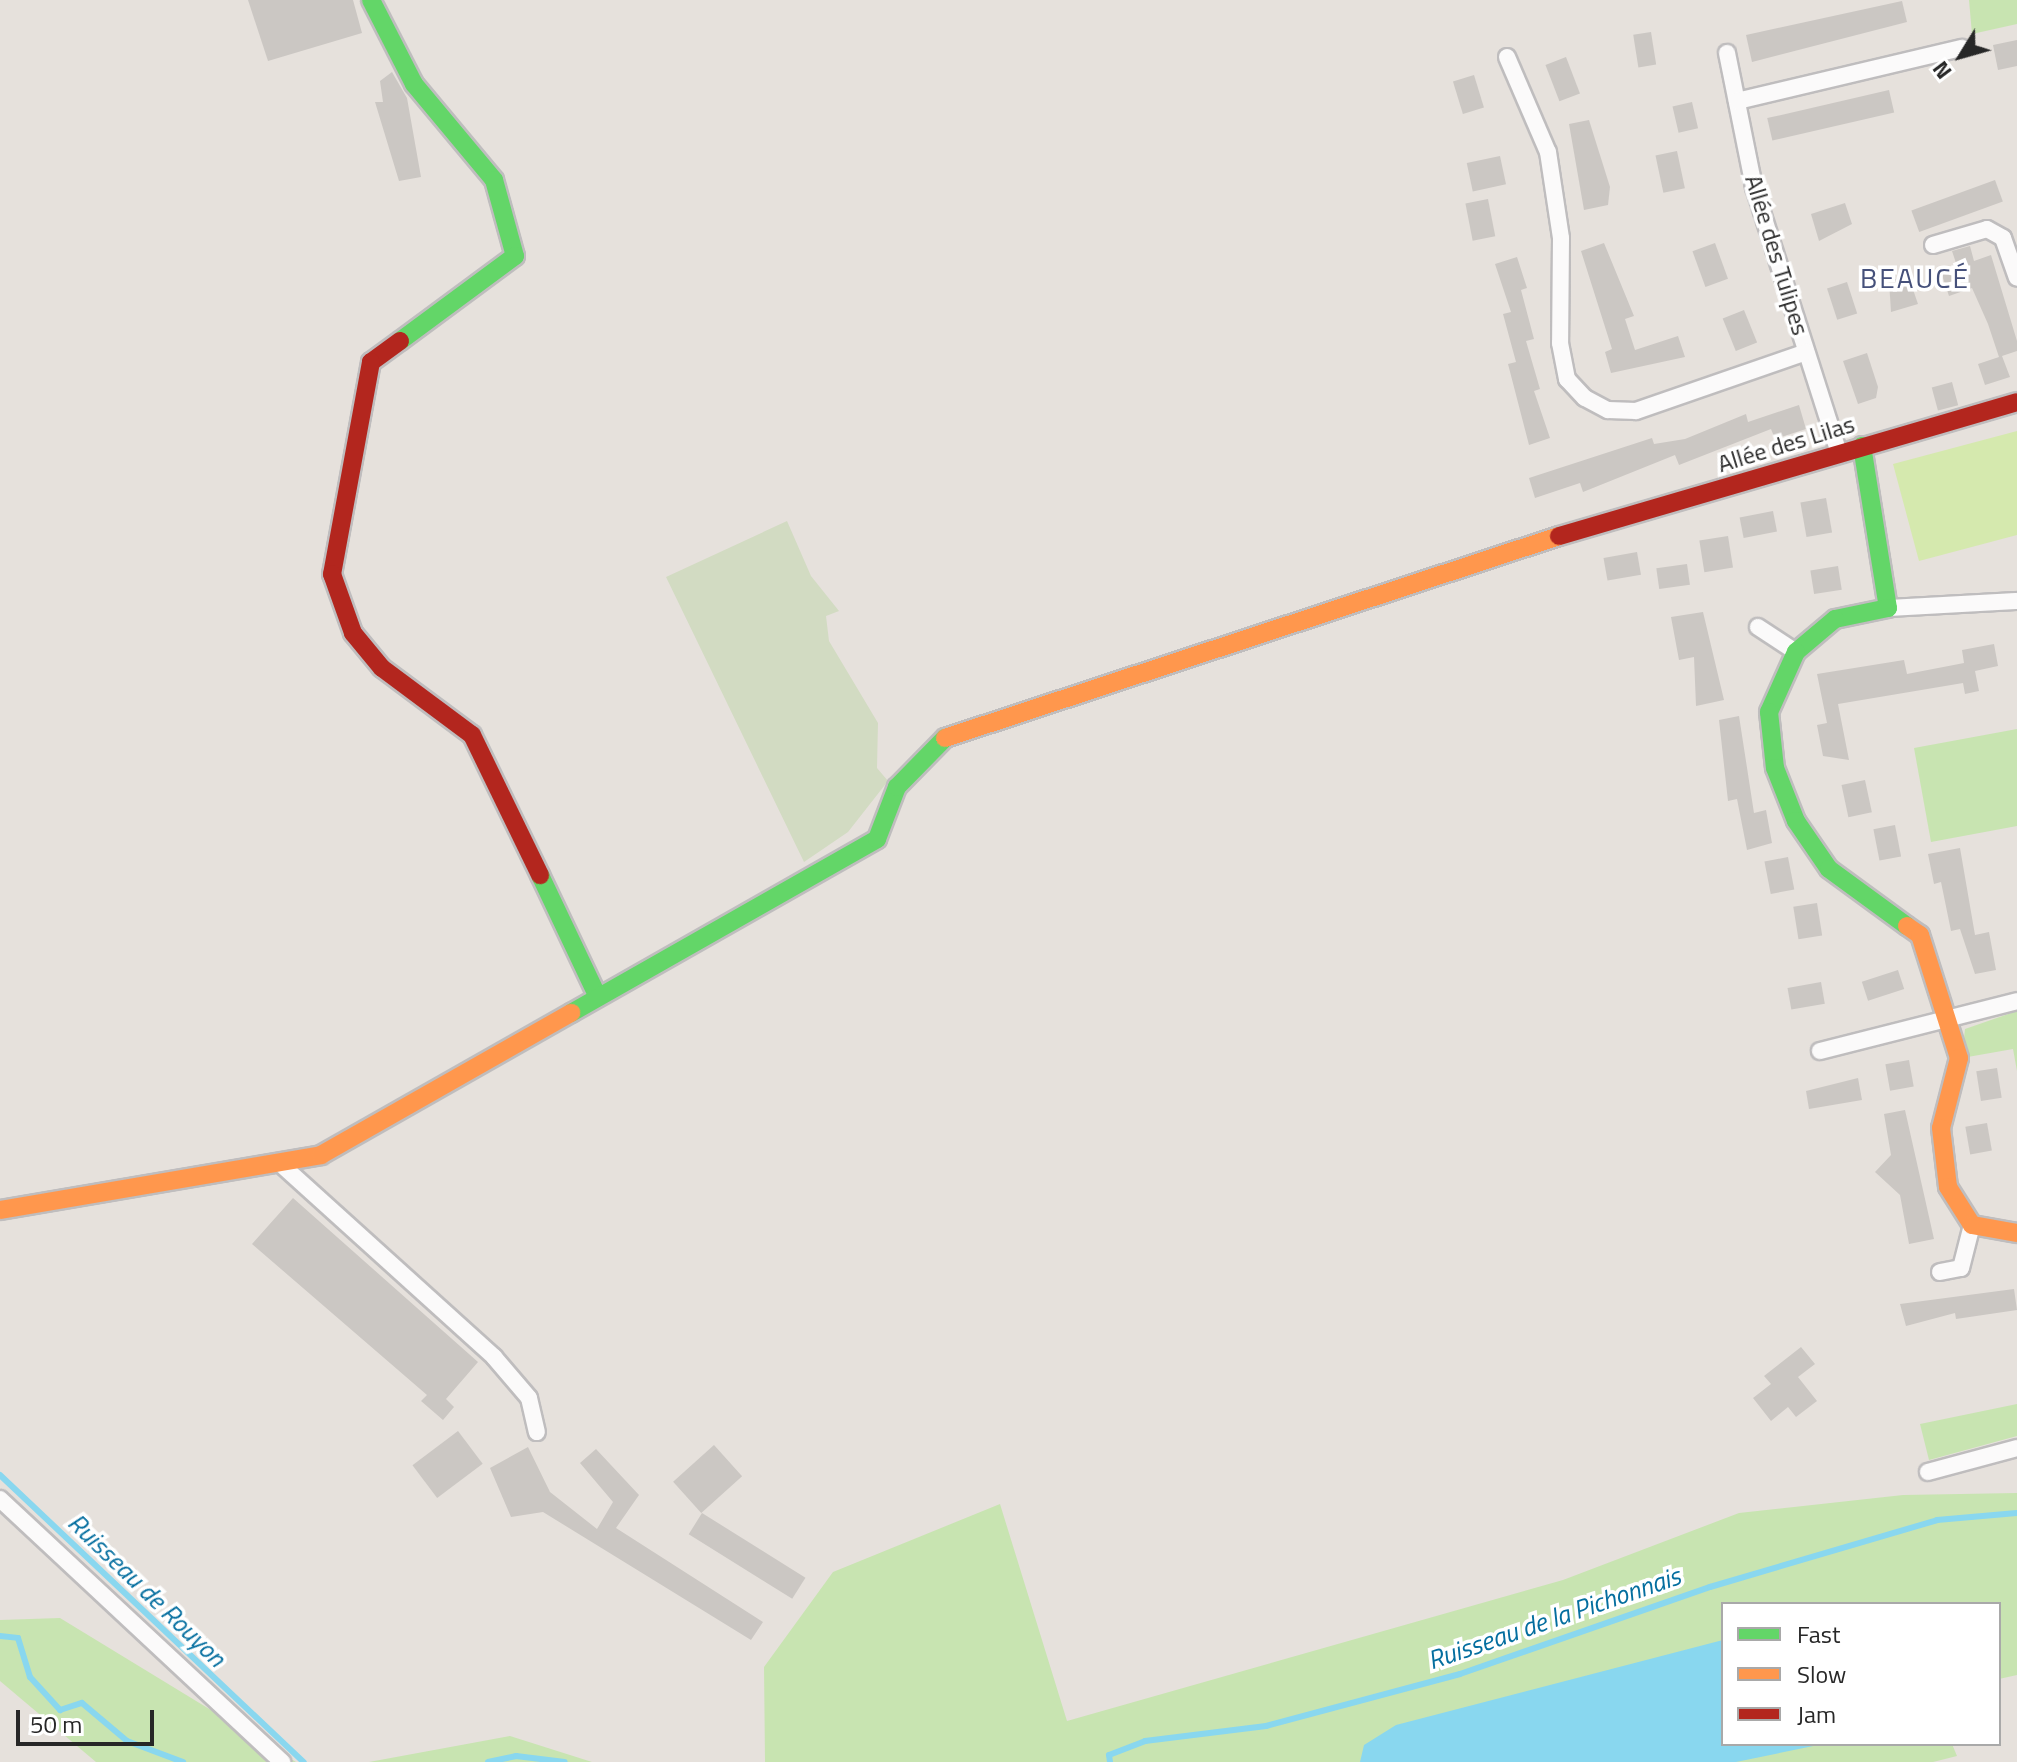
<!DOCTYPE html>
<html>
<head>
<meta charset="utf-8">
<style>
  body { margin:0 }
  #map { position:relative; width:2017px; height:1762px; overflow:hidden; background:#e6e1dc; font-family:"Titillium Web",sans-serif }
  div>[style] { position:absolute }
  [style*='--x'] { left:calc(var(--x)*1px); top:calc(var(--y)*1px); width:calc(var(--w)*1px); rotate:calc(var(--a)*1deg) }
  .green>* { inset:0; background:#c8e4b1 }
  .cemetery>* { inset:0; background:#d2dbc2 }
  .pitch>* { inset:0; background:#d5e9ae }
  .water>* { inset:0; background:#89d7ef }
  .stream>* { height:6px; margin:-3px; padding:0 3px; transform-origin:3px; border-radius:3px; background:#89d7ef }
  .building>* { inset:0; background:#cbc7c3; transform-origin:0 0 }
  .roads { filter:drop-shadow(2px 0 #bfbdbe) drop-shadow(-2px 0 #bfbdbe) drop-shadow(0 2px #bfbdbe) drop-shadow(0 -2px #bfbdbe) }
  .street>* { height:16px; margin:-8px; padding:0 8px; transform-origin:8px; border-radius:8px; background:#fbfafa }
  .fast>* { height:18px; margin:-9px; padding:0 9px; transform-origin:9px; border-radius:9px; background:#63d668 }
  .slow>* { height:18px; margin:-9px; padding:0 9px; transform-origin:9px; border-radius:9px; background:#ff974d }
  .jam>* { height:18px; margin:-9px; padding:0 9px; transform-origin:9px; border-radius:9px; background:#b3261e }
  span { translate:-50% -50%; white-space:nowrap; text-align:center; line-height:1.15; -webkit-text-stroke:7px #fff; paint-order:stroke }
  .street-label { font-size:24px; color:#272727 }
  .water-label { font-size:26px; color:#046e9f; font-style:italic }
  .quarter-label { font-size:28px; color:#45507a; letter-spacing:2px }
  .legend { position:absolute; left:1721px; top:1602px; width:280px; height:144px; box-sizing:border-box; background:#fff; border:2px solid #a9a9a9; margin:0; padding:10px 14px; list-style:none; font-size:24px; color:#272727 }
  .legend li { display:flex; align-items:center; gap:16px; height:40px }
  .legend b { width:40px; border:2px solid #a9a9a9 }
  .north { position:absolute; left:1921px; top:16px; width:80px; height:80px; -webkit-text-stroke:6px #fff; paint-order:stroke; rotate:233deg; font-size:22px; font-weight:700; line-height:32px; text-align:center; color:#272727 }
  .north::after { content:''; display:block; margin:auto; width:28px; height:36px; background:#272727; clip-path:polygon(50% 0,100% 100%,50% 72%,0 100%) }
  .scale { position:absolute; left:16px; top:1710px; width:138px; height:36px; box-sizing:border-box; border:4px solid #272727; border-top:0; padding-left:10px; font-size:24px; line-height:28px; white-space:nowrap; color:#272727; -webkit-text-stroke:6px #fff; paint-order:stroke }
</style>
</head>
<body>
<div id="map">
  <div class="green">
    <div style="clip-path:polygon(1969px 0,2017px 0,2017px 24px,1972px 34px)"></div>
    <div style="clip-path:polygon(2017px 729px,2017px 826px,1931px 842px,1914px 748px)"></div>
    <div style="clip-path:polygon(2017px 1011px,2017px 1071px,2013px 1049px,1962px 1058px,1965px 1029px)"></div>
    <div style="clip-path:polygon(2017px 1404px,2017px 1436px,1929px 1460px,1920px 1424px)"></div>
    <div style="clip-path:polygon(2017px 1493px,2017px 1675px,1999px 1679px,1999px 1604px,1723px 1604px,1723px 1744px,1952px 1744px,1957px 1756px,1933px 1762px,765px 1762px,764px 1667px,833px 1572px,1000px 1504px,1067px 1721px,1563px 1580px,1739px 1513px,1903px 1495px)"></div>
    <div style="clip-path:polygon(60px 1618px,296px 1762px,96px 1762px,0 1681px,0 1620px)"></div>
    <div style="clip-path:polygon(510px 1736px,592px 1762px,369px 1762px)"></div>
  </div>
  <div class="cemetery">
    <div style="clip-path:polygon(787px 521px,811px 576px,839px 611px,826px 616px,829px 641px,878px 723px,877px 768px,888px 781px,848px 832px,804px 862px,666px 577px)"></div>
  </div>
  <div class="pitch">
    <div style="clip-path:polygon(2017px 431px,2017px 535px,1919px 561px,1893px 464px)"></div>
  </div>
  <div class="water">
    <div style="clip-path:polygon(1723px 1640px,1723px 1744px,1823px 1744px,1736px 1762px,1360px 1762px,1364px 1745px,1396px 1725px)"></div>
  </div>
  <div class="stream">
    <div style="--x:0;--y:1475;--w:418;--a:43.4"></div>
    <div style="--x:0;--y:1636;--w:18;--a:6"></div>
    <div style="--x:18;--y:1638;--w:41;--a:72.9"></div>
    <div style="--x:30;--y:1677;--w:45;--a:47.7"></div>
    <div style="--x:60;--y:1710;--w:23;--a:-18"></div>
    <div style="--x:82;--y:1703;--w:59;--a:40.2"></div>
    <div style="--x:127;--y:1741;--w:60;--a:20.6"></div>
    <div style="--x:488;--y:1762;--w:29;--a:-12"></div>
    <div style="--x:516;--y:1756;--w:49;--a:7"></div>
    <div style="--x:1110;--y:1762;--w:7;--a:-98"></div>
    <div style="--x:1109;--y:1755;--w:39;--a:-21"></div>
    <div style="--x:1145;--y:1741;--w:122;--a:-7.1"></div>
    <div style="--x:1266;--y:1726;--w:201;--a:-15"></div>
    <div style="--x:1460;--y:1674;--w:265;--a:-19.2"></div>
    <div style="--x:1710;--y:1587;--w:237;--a:-16.4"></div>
    <div style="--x:1937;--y:1520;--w:80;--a:-5"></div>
  </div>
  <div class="building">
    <div style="clip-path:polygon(248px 0,353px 0,362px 33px,268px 61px)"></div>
    <div style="clip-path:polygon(1902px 1px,1907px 22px,1752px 62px,1746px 35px)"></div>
    <div style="left:1651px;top:32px;width:33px;height:18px;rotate:81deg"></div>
    <div style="clip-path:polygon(2017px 40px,2017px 66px,1998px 70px,1993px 45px)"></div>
    <div style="left:1566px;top:57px;width:39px;height:22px;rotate:69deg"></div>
    <div style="clip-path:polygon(392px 72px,407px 98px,421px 177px,399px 181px,375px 102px,383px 102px,380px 81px)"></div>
    <div style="left:1474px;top:75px;width:34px;height:22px;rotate:73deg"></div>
    <div style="left:1889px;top:90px;width:23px;height:125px;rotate:77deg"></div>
    <div style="left:1692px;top:102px;width:27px;height:20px;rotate:77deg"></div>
    <div style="clip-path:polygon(1589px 120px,1610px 187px,1608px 205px,1584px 210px,1569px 124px)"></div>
    <div style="left:1677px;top:151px;width:38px;height:22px;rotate:78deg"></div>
    <div style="left:1500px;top:156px;width:29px;height:34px;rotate:78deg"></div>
    <div style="left:1995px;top:180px;width:23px;height:89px;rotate:70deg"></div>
    <div style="left:1488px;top:199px;width:38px;height:23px;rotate:79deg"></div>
    <div style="clip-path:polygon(1845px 203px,1852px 224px,1819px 241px,1811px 214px)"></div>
    <div style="clip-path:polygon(1604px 243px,1634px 316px,1625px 319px,1635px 350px,1678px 336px,1685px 357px,1611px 373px,1605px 352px,1612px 349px,1581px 251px)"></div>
    <div style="left:1715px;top:243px;width:38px;height:24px;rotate:70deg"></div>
    <div style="clip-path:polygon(1970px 246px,1974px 261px,1991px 255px,2017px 341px,2017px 351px,2002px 356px,2010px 377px,1985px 385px,1978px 364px,1999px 357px,1988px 324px,1972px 288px,1949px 296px,1941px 272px,1957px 266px,1952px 251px)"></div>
    <div style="clip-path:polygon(1517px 257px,1527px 288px,1521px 290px,1534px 339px,1526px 341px,1540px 389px,1534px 391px,1550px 438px,1529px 445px,1508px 364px,1516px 362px,1503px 314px,1511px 312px,1495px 264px)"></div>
    <div style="clip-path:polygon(1908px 275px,1918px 304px,1891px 312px,1889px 281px)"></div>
    <div style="left:1847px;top:282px;width:33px;height:21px;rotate:72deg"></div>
    <div style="left:1744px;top:310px;width:35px;height:23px;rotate:68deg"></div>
    <div style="clip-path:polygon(1867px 353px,1878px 387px,1876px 398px,1858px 404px,1843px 361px)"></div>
    <div style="left:1952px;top:382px;width:24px;height:21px;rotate:75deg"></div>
    <div style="clip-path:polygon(1799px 405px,1806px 429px,1775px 439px,1771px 429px,1679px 465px,1675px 455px,1583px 492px,1580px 483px,1535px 498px,1529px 478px,1652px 438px,1654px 444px,1685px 439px,1746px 414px,1748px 422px)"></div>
    <div style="left:1826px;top:498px;width:35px;height:26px;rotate:80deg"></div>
    <div style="left:1773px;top:511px;width:21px;height:34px;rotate:79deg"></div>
    <div style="left:1728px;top:536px;width:32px;height:29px;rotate:81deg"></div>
    <div style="left:1637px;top:552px;width:23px;height:34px;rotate:80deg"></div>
    <div style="left:1687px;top:564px;width:21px;height:31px;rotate:82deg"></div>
    <div style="left:1838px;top:566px;width:24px;height:28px;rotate:81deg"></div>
    <div style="clip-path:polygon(1703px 612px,1724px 700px,1696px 706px,1694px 657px,1679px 660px,1671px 617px)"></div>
    <div style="clip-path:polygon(1994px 644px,1998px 666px,1975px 671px,1979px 691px,1965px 694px,1963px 683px,1838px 704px,1849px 760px,1823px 756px,1817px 725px,1827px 723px,1817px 674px,1904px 660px,1907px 674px,1964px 663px,1962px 650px)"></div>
    <div style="clip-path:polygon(1739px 716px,1754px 813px,1766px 810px,1772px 843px,1747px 850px,1737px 799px,1728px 801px,1719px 720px)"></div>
    <div style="left:1865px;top:780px;width:33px;height:24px;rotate:78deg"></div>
    <div style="left:1895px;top:825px;width:32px;height:22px;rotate:79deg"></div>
    <div style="clip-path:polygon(1960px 848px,1975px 935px,1989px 932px,1996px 970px,1975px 974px,1960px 929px,1951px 931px,1941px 882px,1934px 884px,1928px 854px)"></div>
    <div style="left:1788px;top:857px;width:33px;height:24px;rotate:79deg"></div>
    <div style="left:1817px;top:903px;width:33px;height:24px;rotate:81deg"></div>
    <div style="left:1898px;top:970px;width:20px;height:38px;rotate:72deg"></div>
    <div style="left:1821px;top:982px;width:22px;height:34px;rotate:80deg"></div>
    <div style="left:1909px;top:1060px;width:27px;height:24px;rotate:80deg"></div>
    <div style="left:1997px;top:1068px;width:30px;height:21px;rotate:81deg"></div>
    <div style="clip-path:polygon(1858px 1078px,1862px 1100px,1809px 1109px,1806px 1091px)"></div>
    <div style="clip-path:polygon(1905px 1110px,1934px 1239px,1909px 1244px,1900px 1195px,1875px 1172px,1891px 1155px,1884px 1114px)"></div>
    <div style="left:1987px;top:1123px;width:28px;height:22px;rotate:80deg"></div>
    <div style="clip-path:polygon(293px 1198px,478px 1362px,446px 1399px,454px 1407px,443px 1420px,421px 1401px,427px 1395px,252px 1244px)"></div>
    <div style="clip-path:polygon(2014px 1289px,2017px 1310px,1956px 1319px,1955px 1313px,1906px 1326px,1900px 1304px)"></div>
    <div style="clip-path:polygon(1801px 1347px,1815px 1364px,1798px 1377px,1817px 1401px,1796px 1417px,1788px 1407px,1771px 1421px,1753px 1398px,1771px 1384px,1764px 1376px)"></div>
    <div style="left:458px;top:1431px;width:41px;height:57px;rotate:53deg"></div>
    <div style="left:714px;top:1445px;width:42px;height:55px;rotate:48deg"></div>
    <div style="clip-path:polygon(528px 1447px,550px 1492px,597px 1529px,613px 1502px,580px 1463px,596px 1449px,639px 1495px,616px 1528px,763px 1622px,751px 1640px,543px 1512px,511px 1517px,490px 1468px)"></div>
    <div style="left:702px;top:1513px;width:122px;height:25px;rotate:32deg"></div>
  </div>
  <div class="roads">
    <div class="street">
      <div style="--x:1727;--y:53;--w:137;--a:78.6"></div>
      <div style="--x:1754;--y:187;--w:279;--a:72.3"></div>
      <div style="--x:1507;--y:57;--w:103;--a:66.7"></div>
      <div style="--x:1548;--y:152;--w:87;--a:81.4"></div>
      <div style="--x:1561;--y:238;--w:105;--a:90.5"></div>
      <div style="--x:1560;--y:343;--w:37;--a:79"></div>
      <div style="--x:1567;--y:379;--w:26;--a:47"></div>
      <div style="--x:1585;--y:398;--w:26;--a:28"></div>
      <div style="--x:1608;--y:410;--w:28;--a:2"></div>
      <div style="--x:1636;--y:411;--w:180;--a:-19.1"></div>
      <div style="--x:1737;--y:101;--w:231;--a:-13.3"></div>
      <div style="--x:1933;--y:245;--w:56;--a:-16.5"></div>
      <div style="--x:1987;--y:229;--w:18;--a:29"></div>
      <div style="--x:2003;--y:238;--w:42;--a:70.7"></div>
      <div style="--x:1888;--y:608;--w:129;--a:-3.1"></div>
      <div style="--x:1758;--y:627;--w:45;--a:33.3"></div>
      <div style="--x:1820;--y:1051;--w:203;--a:-14.2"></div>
      <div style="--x:284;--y:1167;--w:283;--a:42.1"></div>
      <div style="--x:494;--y:1357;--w:54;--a:49.5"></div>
      <div style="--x:529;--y:1398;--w:35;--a:77"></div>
      <div style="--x:1940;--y:1272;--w:21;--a:-11"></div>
      <div style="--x:1961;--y:1268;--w:44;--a:-75.7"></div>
      <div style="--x:1928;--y:1472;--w:92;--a:-15.1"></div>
      <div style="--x:0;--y:1499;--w:386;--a:43"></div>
    </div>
    <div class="fast">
      <div style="--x:371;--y:0;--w:94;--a:62.9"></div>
      <div style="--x:414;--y:84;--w:125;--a:50.2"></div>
      <div style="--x:494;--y:180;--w:79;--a:74.6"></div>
      <div style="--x:515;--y:256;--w:143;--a:143.5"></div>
      <div style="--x:1862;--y:446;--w:164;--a:80.9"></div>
      <div style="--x:1888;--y:608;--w:54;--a:168.3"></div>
      <div style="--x:1835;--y:619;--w:51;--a:139.8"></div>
      <div style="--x:1796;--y:652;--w:66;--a:114.2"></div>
      <div style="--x:1769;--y:712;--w:56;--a:83.9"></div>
      <div style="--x:1775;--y:768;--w:57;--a:68.4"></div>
      <div style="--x:1796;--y:821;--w:58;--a:55.5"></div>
      <div style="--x:1829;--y:869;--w:97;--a:36.2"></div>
      <div style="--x:540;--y:875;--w:131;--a:64.6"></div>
      <div style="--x:571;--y:1013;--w:352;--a:-29.6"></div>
      <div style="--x:877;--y:839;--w:56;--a:-69"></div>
      <div style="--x:897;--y:787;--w:69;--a:-45.6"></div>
    </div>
    <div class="slow">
      <div style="--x:945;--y:738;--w:646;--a:-18.21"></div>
      <div style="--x:1907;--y:926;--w:16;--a:35"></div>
      <div style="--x:1920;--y:935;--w:129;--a:72.4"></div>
      <div style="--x:1959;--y:1058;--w:72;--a:104.4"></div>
      <div style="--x:1941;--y:1128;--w:59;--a:83.2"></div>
      <div style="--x:1948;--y:1187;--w:45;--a:57.7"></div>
      <div style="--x:1972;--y:1225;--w:46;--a:10.1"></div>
      <div style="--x:0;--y:1210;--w:326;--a:-9.7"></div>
      <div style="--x:321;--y:1155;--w:288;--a:-29.6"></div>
    </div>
    <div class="jam">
      <div style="--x:400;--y:341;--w:36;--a:144"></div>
      <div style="--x:371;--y:362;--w:216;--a:100.4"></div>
      <div style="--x:332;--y:574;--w:63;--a:70.4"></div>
      <div style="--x:353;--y:633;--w:45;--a:50.4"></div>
      <div style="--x:382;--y:668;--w:112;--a:36.7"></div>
      <div style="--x:472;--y:735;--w:156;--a:64.1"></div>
      <div style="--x:1559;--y:536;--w:477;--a:-16.3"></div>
    </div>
  </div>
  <div class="street-label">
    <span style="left:1777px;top:255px;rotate:73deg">Allée des Tulipes</span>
    <span style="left:1786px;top:444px;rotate:-17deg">Allée des Lilas</span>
  </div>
  <div class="water-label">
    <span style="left:147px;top:1590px;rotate:44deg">Ruisseau de Rouyon</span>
    <span style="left:1554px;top:1618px;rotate:-19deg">Ruisseau de la Pichonnais</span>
  </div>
  <div class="quarter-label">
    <span style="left:1915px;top:278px">BEAUCÉ</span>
  </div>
  <ul class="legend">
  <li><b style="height:10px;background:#63d668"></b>Fast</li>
  <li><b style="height:10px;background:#ff974d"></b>Slow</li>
  <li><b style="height:10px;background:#b3261e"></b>Jam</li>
  </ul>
  <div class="north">N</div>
  <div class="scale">50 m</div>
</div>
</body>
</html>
